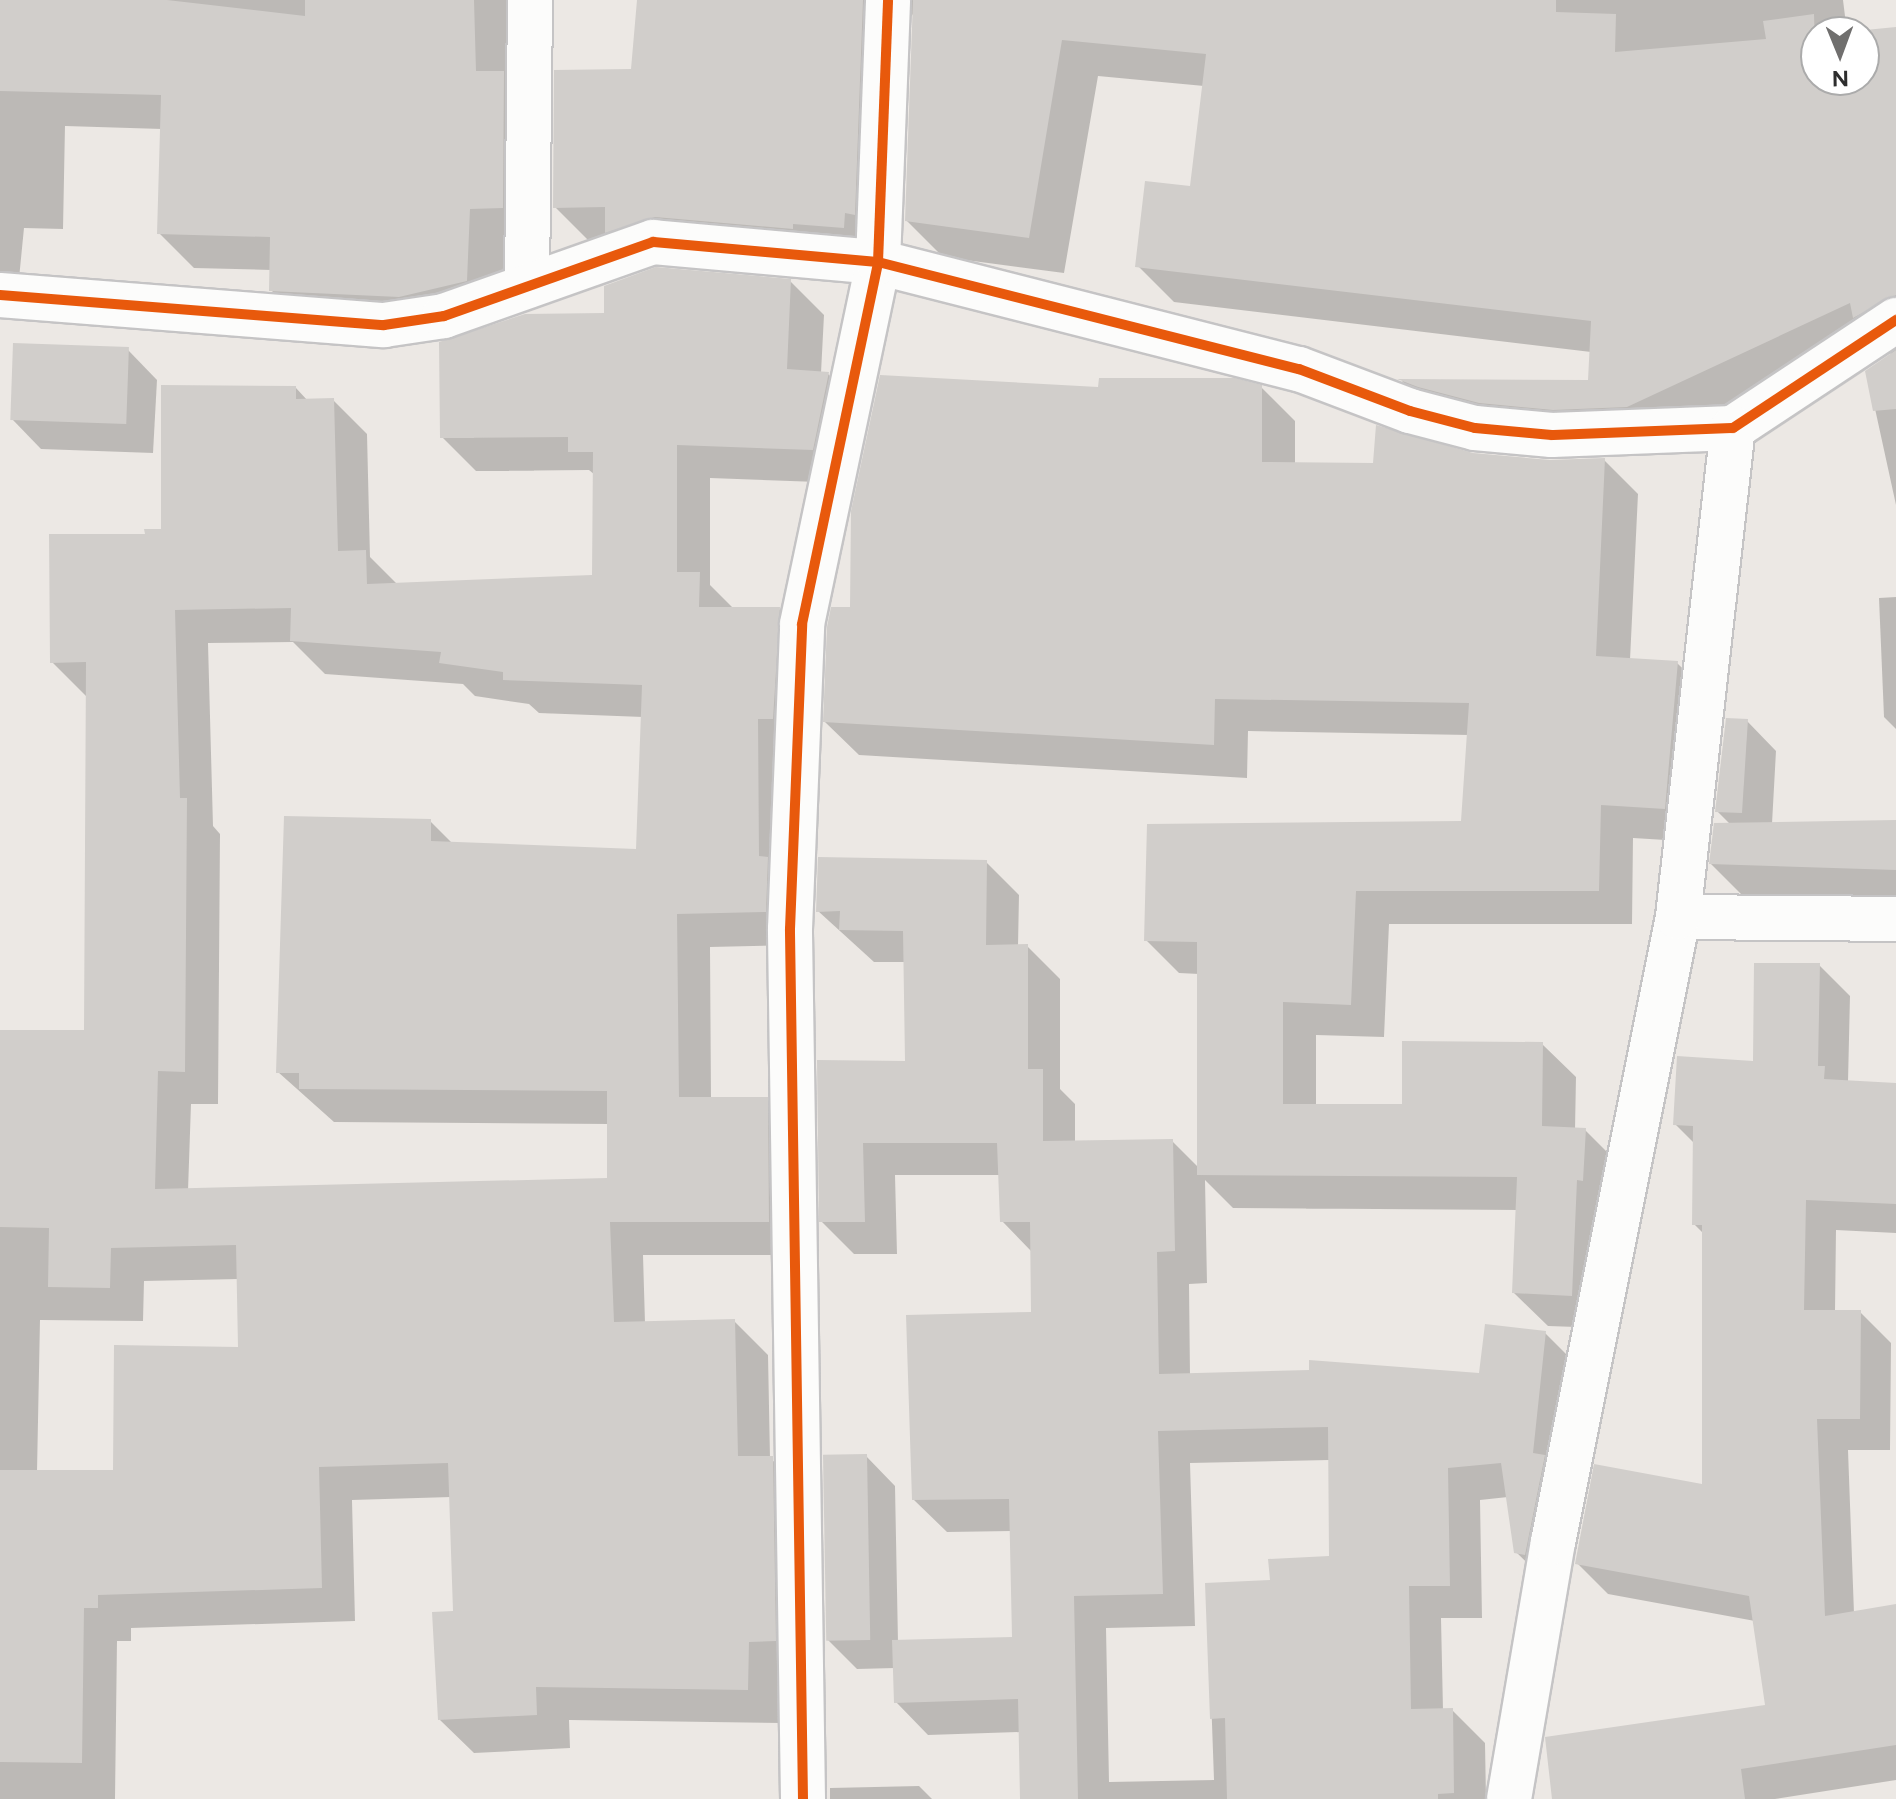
<!DOCTYPE html>
<html>
<head>
<meta charset="utf-8">
<style>
  body { margin:0 }
  #map { position:relative; width:1896px; height:1799px; overflow:hidden; background:#ece8e4; font-family:Figtree,sans-serif }
  div>[style] { position:absolute }
  [style*='--x'] { left:calc(var(--x)*1px); top:calc(var(--y)*1px); width:calc(var(--w)*1px); rotate:calc(var(--a)*1deg) }
  .shadow>* { inset:0; background:#0003 }
  .building>* { inset:0; background:#d1cecb; transform-origin:0 0 }
  .roads { filter:drop-shadow(2px 0 #c5c4c5) drop-shadow(-2px 0 #c5c4c5) drop-shadow(0 2px #c5c4c5) drop-shadow(0 -2px #c5c4c5) }
  .street>* { height:44px; margin:-22px; padding:0 22px; transform-origin:22px; border-radius:22px; background:#fcfcfb }
  .cycleway>* { height:10px; margin:-5px; padding:0 5px; transform-origin:5px; border-radius:5px; background:#e8590c }
  span { translate:-50% -50%; white-space:nowrap; text-align:center; line-height:1.15; -webkit-text-stroke:6px #fff; paint-order:stroke }
  .north { position:absolute; left:1800px; top:16px; width:80px; height:80px; box-sizing:border-box; background:#fff; border:2px solid #ababab; border-radius:50%; rotate:179deg; font-size:22px; font-weight:700; line-height:32px; text-align:center; color:#2e2e2e }
  .north::after { content:''; display:block; margin:auto; width:28px; height:36px; background:#706f6e; clip-path:polygon(50% 0,100% 100%,50% 72%,0 100%) }
</style>
</head>
<body>
<div id="map">
  <div class="shadow">
    <div style="clip-path:polygon(0 0,509px 0,537px 243px,504px 243px,501px 316px,306px 325px,271px 290px,271px 270px,194px 268px,159px 233px,162px 129px,65px 126px,63px 229px,24px 228px,17px 299px,0 298px)"></div>
    <div style="clip-path:polygon(675px 0,1843px 0,1847px 32px,1816px 32px,1816px 80px,1864px 80px,1864px 32px,1896px 29px,1896px 505px,1867px 372px,1892px 355px,1879px 342px,1672px 439px,1435px 415px,1402px 381px,1589px 382px,1591px 352px,1174px 302px,1138px 266px,1192px 188px,1204px 86px,1098px 76px,1064px 273px,943px 257px,907px 221px,915px 11px,899px 35px,890px 250px,591px 243px,555px 207px)"></div>
    <div style="clip-path:polygon(evenodd,790px 281px,824px 315px,821px 373px,828px 374px,862px 407px,846px 483px,710px 478px,710px 585px,732px 607px,779px 609px,813px 643px,799px 945px,710px 947px,711px 1099px,767px 1099px,800px 1133px,802px 1255px,643px 1255px,645px 1323px,734px 1321px,768px 1355px,770px 1458px,806px 1492px,781px 1723px,569px 1720px,570px 1748px,474px 1753px,440px 1720px,455px 1613px,451px 1497px,352px 1500px,355px 1621px,131px 1628px,131px 1641px,117px 1641px,115px 1799px,0 1799px,0 1032px,86px 1032px,86px 696px,52px 662px,147px 536px,163px 531px,296px 388px,308px 401px,333px 400px,367px 434px,370px 557px,398px 585px,594px 576px,595px 475px,589px 470px,476px 471px,442px 437px,606px 315px,790px 281px,293px 642px,325px 674px,463px 684px,475px 696px,529px 704px,539px 713px,643px 717px,638px 851px,453px 844px,430px 821px,278px 1072px,334px 1122px,609px 1124px,609px 1180px,188px 1191px,191px 1104px,218px 1104px,220px 834px,213px 826px,208px 643px,293px 642px,790px 281px,239px 1279px,240px 1349px,115px 1472px,37px 1472px,40px 1320px,143px 1321px,144px 1281px,239px 1279px)"></div>
    <div style="clip-path:polygon(128px 350px,157px 380px,153px 453px,41px 449px,12px 419px)"></div>
    <div style="clip-path:polygon(evenodd,1261px 387px,1295px 421px,1295px 465px,1375px 466px,1472px 455px,1550px 462px,1604px 460px,1638px 494px,1630px 660px,1677px 663px,1711px 696px,1698px 842px,1633px 838px,1632px 924px,1389px 924px,1384px 1037px,1316px 1035px,1316px 1106px,1404px 1106px,1542px 1044px,1576px 1077px,1575px 1130px,1585px 1130px,1619px 1164px,1605px 1328px,1548px 1326px,1514px 1293px,1518px 1210px,1233px 1208px,1205px 1180px,1207px 1283px,1189px 1284px,1190px 1375px,1481px 1375px,1545px 1333px,1578px 1366px,1550px 1585px,1516px 1552px,1508px 1497px,1480px 1500px,1482px 1618px,1441px 1618px,1443px 1710px,1452px 1710px,1485px 1743px,1486px 1799px,1022px 1799px,1021px 1732px,928px 1735px,896px 1702px,895px 1668px,857px 1669px,828px 1640px,866px 1456px,895px 1486px,898px 1642px,1014px 1639px,1012px 1531px,947px 1532px,914px 1500px,1033px 1314px,1032px 1252px,1002px 1221px,1000px 1175px,895px 1175px,897px 1254px,854px 1254px,821px 1221px,819px 1062px,907px 1063px,905px 962px,874px 962px,818px 911px,986px 862px,1019px 895px,1018px 946px,1027px 946px,1060px 979px,1060px 1089px,1075px 1104px,1075px 1143px,1172px 1141px,1199px 1168px,1199px 974px,1179px 973px,1146px 940px,1463px 823px,1469px 735px,1248px 731px,1247px 778px,859px 755px,825px 722px,852px 609px,1100px 390px,1261px 387px,1330px 1460px,1331px 1558px,1272px 1582px,1207px 1585px,1214px 1780px,1109px 1782px,1106px 1628px,1195px 1626px,1190px 1463px,1330px 1460px)"></div>
    <div style="clip-path:polygon(1896px 597px,1896px 729px,1884px 717px,1879px 598px)"></div>
    <div style="clip-path:polygon(1747px 721px,1776px 751px,1772px 824px,1896px 821px,1896px 906px,1747px 900px,1711px 864px,1730px 824px,1717px 811px)"></div>
    <div style="clip-path:polygon(1819px 965px,1850px 996px,1848px 1082px,1896px 1085px,1896px 1233px,1836px 1230px,1835px 1312px,1860px 1312px,1891px 1343px,1890px 1450px,1848px 1450px,1854px 1613px,1896px 1606px,1896px 1780px,1775px 1799px,1554px 1799px,1768px 1707px,1755px 1621px,1608px 1594px,1577px 1563px,1704px 1486px,1704px 1234px,1694px 1224px,1695px 1144px,1675px 1124px,1755px 1063px)"></div>
    <div style="clip-path:polygon(919px 1786px,932px 1799px,830px 1799px,830px 1788px)"></div>
  </div>
  <div class="building">
    <div style="clip-path:polygon(0 0,167px 0,305px 16px,305px 0,474px 0,476px 71px,504px 71px,503px 208px,470px 209px,467px 281px,399px 297px,269px 291px,270px 237px,157px 234px,161px 95px,0 91px)"></div>
    <div style="clip-path:polygon(637px 0,863px 0,855px 215px,845px 213px,844px 228px,793px 224px,793px 229px,655px 217px,605px 233px,605px 207px,553px 208px,554px 70px,631px 69px)"></div>
    <div style="clip-path:polygon(913px 0,1556px 0,1556px 12px,1616px 14px,1615px 52px,1766px 39px,1763px 21px,1814px 14px,1816px 80px,1864px 80px,1864px 32px,1845px 32px,1896px 27px,1896px 295px,1853px 318px,1850px 303px,1627px 407px,1553px 410px,1479px 403px,1418px 387px,1397px 379px,1588px 380px,1591px 321px,1135px 267px,1145px 181px,1190px 186px,1206px 54px,1062px 40px,1029px 238px,905px 221px)"></div>
    <div style="clip-path:polygon(evenodd,656px 267px,791px 279px,787px 369px,829px 372px,813px 450px,677px 445px,677px 572px,700px 572px,699px 607px,780px 607px,773px 719px,758px 719px,759px 856px,768px 857px,766px 912px,677px 914px,679px 1097px,768px 1097px,769px 1222px,610px 1222px,614px 1322px,735px 1319px,738px 1456px,773px 1456px,776px 1641px,749px 1642px,748px 1690px,536px 1687px,537px 1715px,438px 1720px,432px 1612px,453px 1611px,448px 1463px,319px 1467px,322px 1588px,98px 1595px,98px 1608px,84px 1608px,82px 1763px,0 1762px,0 1470px,113px 1470px,114px 1345px,238px 1347px,236px 1245px,111px 1248px,110px 1288px,48px 1287px,49px 1228px,0 1227px,0 1030px,84px 1030px,86px 662px,50px 663px,49px 534px,145px 534px,144px 529px,161px 529px,161px 385px,296px 386px,296px 399px,334px 398px,338px 551px,366px 550px,367px 584px,592px 575px,593px 452px,568px 452px,568px 437px,440px 438px,439px 342px,525px 314px,604px 313px,604px 286px,656px 267px,291px 608px,290px 641px,441px 652px,439px 663px,503px 672px,503px 680px,642px 685px,636px 849px,431px 841px,431px 819px,284px 816px,276px 1073px,299px 1073px,299px 1089px,607px 1091px,607px 1178px,155px 1189px,158px 1071px,185px 1072px,187px 798px,180px 798px,175px 610px,291px 608px)"></div>
    <div style="left:13px;top:343px;width:116px;height:77px;rotate:2deg"></div>
    <div style="clip-path:polygon(1896px 350px,1896px 409px,1873px 411px,1865px 371px)"></div>
    <div style="clip-path:polygon(880px 375px,1098px 387px,1099px 378px,1235px 378px,1262px 385px,1262px 462px,1373px 463px,1376px 425px,1473px 453px,1550px 460px,1605px 458px,1596px 656px,1678px 661px,1665px 809px,1601px 805px,1599px 891px,1356px 891px,1351px 1005px,1283px 1002px,1283px 1104px,1402px 1104px,1402px 1041px,1543px 1042px,1542px 1126px,1586px 1128px,1583px 1181px,1577px 1180px,1572px 1296px,1512px 1293px,1517px 1177px,1197px 1175px,1197px 942px,1144px 941px,1147px 824px,1461px 821px,1469px 703px,1215px 699px,1214px 745px,823px 722px,827px 627px,831px 607px,850px 607px,851px 511px)"></div>
    <div style="clip-path:polygon(1726px 718px,1748px 719px,1742px 813px,1715px 812px)"></div>
    <div style="clip-path:polygon(1896px 820px,1896px 870px,1709px 864px,1714px 823px)"></div>
    <div style="clip-path:polygon(818px 857px,987px 860px,986px 945px,1028px 944px,1028px 1069px,1043px 1069px,1043px 1141px,1173px 1139px,1175px 1251px,1157px 1252px,1159px 1374px,1309px 1370px,1309px 1360px,1479px 1373px,1485px 1324px,1546px 1331px,1533px 1453px,1545px 1455px,1525px 1555px,1514px 1553px,1501px 1463px,1448px 1468px,1450px 1586px,1409px 1586px,1411px 1709px,1453px 1708px,1454px 1793px,1438px 1794px,1438px 1799px,1227px 1799px,1225px 1718px,1210px 1719px,1205px 1583px,1270px 1580px,1268px 1559px,1329px 1556px,1328px 1427px,1158px 1431px,1163px 1594px,1074px 1596px,1078px 1799px,1020px 1799px,1018px 1699px,894px 1703px,892px 1640px,1012px 1637px,1009px 1499px,912px 1500px,906px 1315px,1031px 1312px,1030px 1222px,1000px 1222px,997px 1143px,863px 1143px,865px 1222px,819px 1222px,817px 1060px,905px 1061px,903px 931px,839px 930px,840px 911px,816px 912px)"></div>
    <div style="clip-path:polygon(1754px 963px,1820px 963px,1818px 1066px,1825px 1066px,1824px 1079px,1896px 1083px,1896px 1204px,1806px 1200px,1804px 1310px,1861px 1310px,1860px 1419px,1817px 1419px,1825px 1616px,1896px 1604px,1896px 1745px,1741px 1769px,1745px 1799px,1552px 1799px,1545px 1737px,1765px 1705px,1749px 1596px,1575px 1564px,1594px 1464px,1702px 1484px,1702px 1225px,1692px 1225px,1693px 1126px,1673px 1125px,1677px 1056px,1753px 1061px)"></div>
    <div style="left:867px;top:1454px;width:186px;height:44px;rotate:89deg"></div>
  </div>
  <div class="roads">
    <div class="street">
      <div style="--x:527;--y:286;--w:286;--a:-89.4"></div>
      <div style="--x:0;--y:295;--w:385;--a:4.5"></div>
      <div style="--x:384;--y:325;--w:61;--a:-8.5"></div>
      <div style="--x:444;--y:316;--w:222;--a:-19.5"></div>
      <div style="--x:653;--y:242;--w:226;--a:5.1"></div>
      <div style="--x:878;--y:262;--w:434;--a:14.3"></div>
      <div style="--x:1299;--y:369;--w:119;--a:20.7"></div>
      <div style="--x:1410;--y:411;--w:67;--a:14.7"></div>
      <div style="--x:1475;--y:428;--w:77;--a:5.2"></div>
      <div style="--x:1552;--y:435;--w:181;--a:-2.2"></div>
      <div style="--x:1733;--y:428;--w:196;--a:-33.5"></div>
      <div style="--x:1678;--y:917;--w:218;--a:0.5"></div>
      <div style="--x:803;--y:1799;--w:870;--a:-90.86"></div>
      <div style="--x:790;--y:929;--w:305;--a:-87.7"></div>
      <div style="--x:802;--y:624;--w:370;--a:-78.1"></div>
      <div style="--x:878;--y:262;--w:262;--a:-87.8"></div>
      <div style="--x:1509;--y:1799;--w:261;--a:-80.3"></div>
      <div style="--x:1553;--y:1542;--w:637;--a:-78.69"></div>
      <div style="--x:1678;--y:917;--w:492;--a:-83.6"></div>
    </div>
  </div>
  <div class="cycleway">
    <div style="--x:0;--y:295;--w:385;--a:4.5"></div>
    <div style="--x:384;--y:325;--w:61;--a:-8.5"></div>
    <div style="--x:444;--y:316;--w:222;--a:-19.5"></div>
    <div style="--x:653;--y:242;--w:226;--a:5.1"></div>
    <div style="--x:878;--y:262;--w:434;--a:14.3"></div>
    <div style="--x:1299;--y:369;--w:119;--a:20.7"></div>
    <div style="--x:1410;--y:411;--w:67;--a:14.7"></div>
    <div style="--x:1475;--y:428;--w:77;--a:5.2"></div>
    <div style="--x:1552;--y:435;--w:181;--a:-2.2"></div>
    <div style="--x:1733;--y:428;--w:196;--a:-33.5"></div>
    <div style="--x:803;--y:1799;--w:870;--a:-90.86"></div>
    <div style="--x:790;--y:929;--w:305;--a:-87.7"></div>
    <div style="--x:802;--y:624;--w:370;--a:-78.1"></div>
    <div style="--x:878;--y:262;--w:262;--a:-87.8"></div>
  </div>
  <div class="north">N</div>
</div>
</body>
</html>
